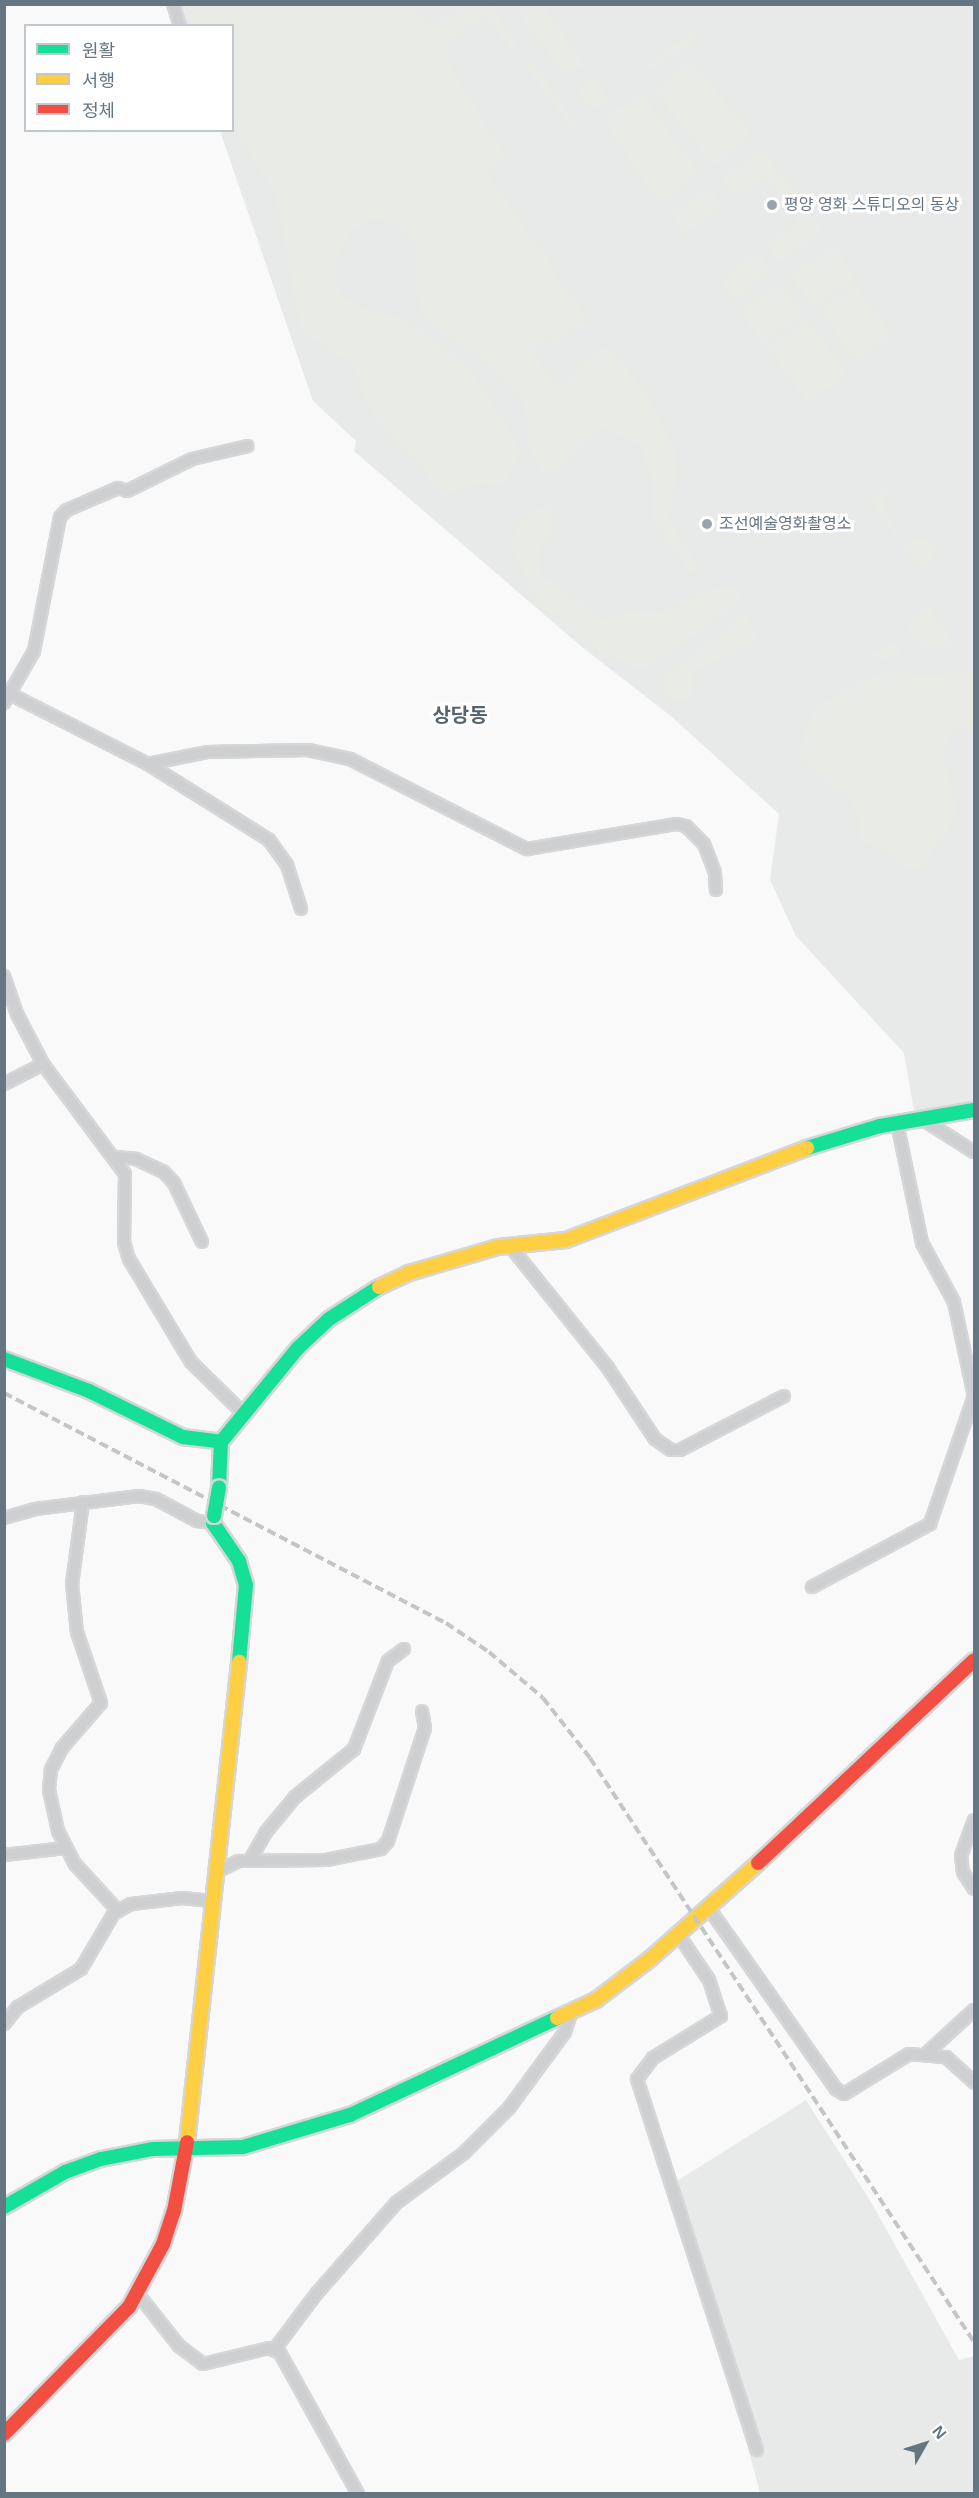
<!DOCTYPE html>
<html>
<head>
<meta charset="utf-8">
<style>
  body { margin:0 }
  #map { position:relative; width:979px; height:2498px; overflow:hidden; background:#f9f9f9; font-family:Arial,"Noto Sans KR",sans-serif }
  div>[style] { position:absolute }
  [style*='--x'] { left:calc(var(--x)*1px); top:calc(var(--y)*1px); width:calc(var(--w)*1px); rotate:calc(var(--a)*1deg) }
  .built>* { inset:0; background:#e8e9e9 }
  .green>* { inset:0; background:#e8ebe6; transform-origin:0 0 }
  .roads { filter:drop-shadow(2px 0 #d5d6d7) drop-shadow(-2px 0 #d5d6d7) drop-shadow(0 2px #d5d6d7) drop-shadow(0 -2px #d5d6d7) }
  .street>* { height:10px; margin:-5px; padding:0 5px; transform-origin:5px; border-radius:5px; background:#cecfd0 }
  .fast>* { height:14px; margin:-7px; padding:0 7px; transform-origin:7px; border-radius:7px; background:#16e098 }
  .slow>* { height:14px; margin:-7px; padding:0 7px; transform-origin:7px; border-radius:7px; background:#ffcf43 }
  .jam>* { height:14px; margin:-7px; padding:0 7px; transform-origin:7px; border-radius:7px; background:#f24e42 }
  .rail>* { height:4px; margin-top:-2px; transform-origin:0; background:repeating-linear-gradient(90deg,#c3c5c6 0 9px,transparent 0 13.5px) }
  .bridges { filter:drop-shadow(2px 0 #d5d6d7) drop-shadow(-2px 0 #d5d6d7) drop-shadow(0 2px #d5d6d7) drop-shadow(0 -2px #d5d6d7) }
  .fast-bridge>* { height:14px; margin:-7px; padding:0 7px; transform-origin:7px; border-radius:7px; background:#16e098 }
  .dots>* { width:16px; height:16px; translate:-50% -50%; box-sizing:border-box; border:3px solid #fff; border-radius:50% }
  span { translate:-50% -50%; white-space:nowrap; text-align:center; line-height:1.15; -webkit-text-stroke:6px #fff; paint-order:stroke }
  .poi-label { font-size:16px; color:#657683 }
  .left { translate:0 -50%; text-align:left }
  .quarter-label { font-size:20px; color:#57646e; font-weight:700 }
  .frame { position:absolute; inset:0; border:6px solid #657683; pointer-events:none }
  .legend { position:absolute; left:24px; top:24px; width:210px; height:108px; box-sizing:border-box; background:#fff; border:2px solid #c1c8cd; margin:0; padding:8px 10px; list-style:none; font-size:18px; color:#657683 }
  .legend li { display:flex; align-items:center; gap:12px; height:30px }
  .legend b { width:30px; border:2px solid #c1c8cd }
  .north { position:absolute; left:895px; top:2414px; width:60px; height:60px; -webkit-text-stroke:4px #fff; paint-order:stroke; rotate:51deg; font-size:16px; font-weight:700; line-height:24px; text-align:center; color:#657683 }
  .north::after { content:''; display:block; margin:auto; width:21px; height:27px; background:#657683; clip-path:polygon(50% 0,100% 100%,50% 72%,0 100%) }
</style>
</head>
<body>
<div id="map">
  <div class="built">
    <div style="clip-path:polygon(177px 4px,974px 5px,974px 1101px,914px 1111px,904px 1053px,796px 936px,770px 880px,779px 814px,672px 717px,582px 647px,354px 451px,356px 441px,313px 401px,220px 131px,232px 130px,232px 26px,184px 25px)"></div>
    <div style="clip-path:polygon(806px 2100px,871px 2202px,959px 2360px,974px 2356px,974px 2493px,760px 2493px,677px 2181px)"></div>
  </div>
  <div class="green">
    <div style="clip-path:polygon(412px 4px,432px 25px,465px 5px,489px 5px,517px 43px,512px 51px,485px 15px,445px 44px,450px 67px,507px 158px,487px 173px,535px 242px,545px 251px,559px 285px,564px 286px,588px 320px,554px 344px,548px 337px,531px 350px,559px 388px,576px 375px,573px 371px,607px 346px,643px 389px,675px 453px,675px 487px,668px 520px,701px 570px,692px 573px,666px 541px,653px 516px,653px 482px,641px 446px,604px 428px,582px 444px,553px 475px,540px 473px,529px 449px,525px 408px,518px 396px,487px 363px,442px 333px,423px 313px,415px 288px,416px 248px,401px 226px,375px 218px,351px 232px,337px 256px,334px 283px,342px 295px,366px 310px,406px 319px,438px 347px,463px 360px,517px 442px,519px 455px,508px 480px,496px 486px,483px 483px,445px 495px,373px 414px,351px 364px,306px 334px,299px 323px,276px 195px,242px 143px,233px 121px,232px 26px,191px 25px,188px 5px)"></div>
    <div style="clip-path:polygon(512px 5px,543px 5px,585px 65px,567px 76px)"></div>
    <div style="clip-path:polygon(696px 30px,696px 39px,651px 71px,646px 65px)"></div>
    <div style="left:692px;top:59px;width:98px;height:49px;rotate:52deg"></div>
    <div style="clip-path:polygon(531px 60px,576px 125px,564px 134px,561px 130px,569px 124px,524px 65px)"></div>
    <div style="clip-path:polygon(594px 78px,610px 100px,597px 108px,585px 103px,578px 90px)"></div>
    <div style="clip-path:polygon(641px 93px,700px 174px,660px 203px,605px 124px,611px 114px)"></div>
    <div style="clip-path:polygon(762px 149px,823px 231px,780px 263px,767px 245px,799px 221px,767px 176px,734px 199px,720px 180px)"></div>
    <div style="left:710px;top:187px;width:24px;height:48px;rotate:55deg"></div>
    <div style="left:833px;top:245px;width:39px;height:53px;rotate:53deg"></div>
    <div style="left:757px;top:252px;width:23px;height:47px;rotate:52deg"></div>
    <div style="left:780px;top:283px;width:39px;height:50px;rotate:53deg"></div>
    <div style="clip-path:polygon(856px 286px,892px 335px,856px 361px,820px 313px,823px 307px)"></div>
    <div style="left:807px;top:319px;width:69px;height:49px;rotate:54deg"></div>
    <div style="clip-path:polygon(885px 486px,889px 492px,883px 498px,884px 508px,899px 534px,896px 538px,871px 499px)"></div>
    <div style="clip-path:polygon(549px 505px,555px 523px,541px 548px,538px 568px,542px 576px,567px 592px,596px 618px,605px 619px,632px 610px,661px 613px,704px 591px,723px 587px,733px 587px,741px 593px,738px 603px,643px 671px,599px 652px,546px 610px,529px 587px,517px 561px,511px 543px,516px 525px,531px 512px)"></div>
    <div style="clip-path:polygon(920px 537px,934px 541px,936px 552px,926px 569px,916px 565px,903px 544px)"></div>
    <div style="clip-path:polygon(928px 606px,950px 634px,951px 644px,944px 650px,926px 648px,912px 637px,907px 626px)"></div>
    <div style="clip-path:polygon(747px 612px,757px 638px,748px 647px,695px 671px,692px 695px,681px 702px,667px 698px,661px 680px)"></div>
    <div style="clip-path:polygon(896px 641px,900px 653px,888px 660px,869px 658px,868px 651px,878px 652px)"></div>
    <div style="clip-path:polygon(889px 670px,927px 676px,968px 670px,974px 674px,974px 730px,953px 729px,946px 746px,945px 766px,955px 802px,954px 821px,931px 852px,923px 869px,904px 868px,890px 853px,859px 840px,859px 820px,852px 801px,797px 758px,808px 720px,820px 705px,870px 676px)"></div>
  </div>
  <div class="roads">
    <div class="street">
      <div style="--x:173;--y:4;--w:23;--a:72"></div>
      <div style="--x:4;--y:691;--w:161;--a:26.9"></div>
      <div style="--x:148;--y:764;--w:60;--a:-11.5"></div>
      <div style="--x:207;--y:752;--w:101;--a:-1.1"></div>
      <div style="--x:308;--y:750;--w:43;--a:12.1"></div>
      <div style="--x:350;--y:759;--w:199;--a:27"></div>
      <div style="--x:527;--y:849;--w:152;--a:-9.5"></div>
      <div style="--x:677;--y:824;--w:9;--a:13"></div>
      <div style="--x:686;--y:826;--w:25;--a:45"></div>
      <div style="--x:704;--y:844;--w:31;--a:69"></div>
      <div style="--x:715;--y:873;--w:17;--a:87"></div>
      <div style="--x:4;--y:703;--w:60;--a:-60"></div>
      <div style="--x:34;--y:651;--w:136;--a:-79"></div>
      <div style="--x:60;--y:517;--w:10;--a:-45"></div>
      <div style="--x:67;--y:510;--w:56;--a:-23.3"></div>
      <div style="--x:118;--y:488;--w:9;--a:18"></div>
      <div style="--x:127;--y:491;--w:72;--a:-26.2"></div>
      <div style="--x:192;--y:459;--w:57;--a:-13.1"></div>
      <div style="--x:148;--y:764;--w:143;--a:32.1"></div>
      <div style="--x:269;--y:840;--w:31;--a:54"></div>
      <div style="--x:287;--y:865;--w:46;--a:72.3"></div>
      <div style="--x:4;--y:976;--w:40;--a:71.1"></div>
      <div style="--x:17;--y:1014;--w:56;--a:62.5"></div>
      <div style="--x:43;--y:1064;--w:137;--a:53.3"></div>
      <div style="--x:125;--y:1174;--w:68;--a:90.8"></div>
      <div style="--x:124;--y:1242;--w:18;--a:74"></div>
      <div style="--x:129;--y:1259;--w:120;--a:59"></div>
      <div style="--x:191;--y:1362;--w:74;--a:44.5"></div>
      <div style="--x:4;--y:1084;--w:44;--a:-27.1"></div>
      <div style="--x:922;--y:1119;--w:62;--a:32.4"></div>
      <div style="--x:897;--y:1123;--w:123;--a:78.2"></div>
      <div style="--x:922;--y:1243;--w:67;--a:61.5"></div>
      <div style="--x:954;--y:1302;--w:96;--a:78"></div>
      <div style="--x:115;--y:1157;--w:21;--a:5"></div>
      <div style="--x:136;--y:1159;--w:31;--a:25"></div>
      <div style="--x:164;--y:1172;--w:15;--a:48"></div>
      <div style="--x:174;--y:1183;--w:65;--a:64.6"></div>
      <div style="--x:510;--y:1246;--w:156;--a:51.2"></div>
      <div style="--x:608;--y:1368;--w:85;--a:56.5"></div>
      <div style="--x:655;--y:1439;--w:19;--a:35"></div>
      <div style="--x:671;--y:1450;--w:9;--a:0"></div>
      <div style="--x:680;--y:1450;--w:117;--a:-27.4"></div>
      <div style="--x:83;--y:1502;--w:83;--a:97.6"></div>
      <div style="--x:72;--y:1584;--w:48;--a:84.1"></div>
      <div style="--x:77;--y:1632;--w:75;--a:71.3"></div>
      <div style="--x:101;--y:1703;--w:60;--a:130.9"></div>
      <div style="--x:62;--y:1748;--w:25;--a:117"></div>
      <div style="--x:51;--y:1770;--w:20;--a:96"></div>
      <div style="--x:49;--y:1790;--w:42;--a:77.6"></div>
      <div style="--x:58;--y:1831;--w:37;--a:63"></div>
      <div style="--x:75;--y:1864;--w:64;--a:47.5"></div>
      <div style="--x:4;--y:1518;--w:32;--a:-16"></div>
      <div style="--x:35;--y:1509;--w:105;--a:-7.1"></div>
      <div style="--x:139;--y:1496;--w:17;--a:10"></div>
      <div style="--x:156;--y:1499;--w:47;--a:28.2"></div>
      <div style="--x:197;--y:1521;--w:16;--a:7"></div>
      <div style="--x:812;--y:1587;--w:134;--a:-28.1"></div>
      <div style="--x:930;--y:1524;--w:135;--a:-71"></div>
      <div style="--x:974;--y:1820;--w:38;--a:110"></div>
      <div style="--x:961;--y:1856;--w:16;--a:83"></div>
      <div style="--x:963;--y:1872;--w:20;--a:57"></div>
      <div style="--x:4;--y:1855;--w:62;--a:-6.4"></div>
      <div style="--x:250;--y:1860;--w:32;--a:-60"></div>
      <div style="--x:266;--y:1832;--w:45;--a:-50.4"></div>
      <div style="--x:295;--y:1797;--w:76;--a:-39.1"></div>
      <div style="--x:354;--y:1749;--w:94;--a:-68.9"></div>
      <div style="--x:388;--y:1661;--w:20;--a:-37"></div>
      <div style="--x:214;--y:1873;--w:28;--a:-26"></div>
      <div style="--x:239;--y:1861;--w:87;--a:-0.7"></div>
      <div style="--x:326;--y:1860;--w:56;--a:-11.3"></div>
      <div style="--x:381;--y:1849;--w:11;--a:-49"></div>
      <div style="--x:388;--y:1841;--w:119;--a:-71.9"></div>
      <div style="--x:425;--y:1728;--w:17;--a:-100"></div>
      <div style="--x:708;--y:1907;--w:223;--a:54.9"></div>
      <div style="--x:836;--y:2089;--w:9;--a:32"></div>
      <div style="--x:844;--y:2094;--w:76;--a:-31.6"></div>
      <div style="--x:909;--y:2054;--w:37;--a:5"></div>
      <div style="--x:946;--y:2057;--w:38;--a:42"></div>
      <div style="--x:678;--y:1934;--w:55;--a:56"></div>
      <div style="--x:709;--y:1980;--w:38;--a:72"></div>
      <div style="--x:721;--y:2016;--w:80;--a:148.3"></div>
      <div style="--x:653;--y:2058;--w:26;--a:127"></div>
      <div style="--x:637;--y:2079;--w:390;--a:72.1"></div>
      <div style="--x:4;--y:2024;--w:22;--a:-51"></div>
      <div style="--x:18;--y:2007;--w:74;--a:-31.1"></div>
      <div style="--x:81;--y:1969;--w:65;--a:-59.5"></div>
      <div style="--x:114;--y:1913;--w:19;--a:-28"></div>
      <div style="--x:131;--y:1904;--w:52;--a:-6.6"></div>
      <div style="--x:183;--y:1898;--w:28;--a:6"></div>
      <div style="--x:927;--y:2053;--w:64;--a:-42.5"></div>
      <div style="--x:138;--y:2294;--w:66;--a:51.7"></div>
      <div style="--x:179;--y:2346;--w:30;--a:37"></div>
      <div style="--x:203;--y:2364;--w:68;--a:-13.6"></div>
      <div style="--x:269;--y:2348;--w:12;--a:24"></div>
      <div style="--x:280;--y:2353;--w:161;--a:61"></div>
      <div style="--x:274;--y:2350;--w:71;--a:-53"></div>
      <div style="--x:317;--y:2293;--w:120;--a:-48.7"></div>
      <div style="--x:396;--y:2203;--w:84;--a:-36.3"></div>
      <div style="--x:464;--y:2153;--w:64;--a:-45"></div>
      <div style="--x:509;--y:2108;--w:94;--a:-53.6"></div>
      <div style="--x:565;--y:2032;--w:22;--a:-72"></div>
    </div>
    <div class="fast">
      <div style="--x:807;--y:1148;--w:76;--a:-16.8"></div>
      <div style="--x:880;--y:1126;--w:95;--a:-9.7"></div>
      <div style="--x:4;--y:1359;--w:91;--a:20.6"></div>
      <div style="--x:89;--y:1391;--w:105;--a:26.1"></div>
      <div style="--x:183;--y:1437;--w:38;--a:7"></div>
      <div style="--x:221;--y:1442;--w:122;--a:-50.7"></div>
      <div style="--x:298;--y:1348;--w:42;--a:-43.1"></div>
      <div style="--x:329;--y:1319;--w:59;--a:-32.6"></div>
      <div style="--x:219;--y:1487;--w:45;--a:-87.5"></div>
      <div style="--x:214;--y:1516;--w:7;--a:98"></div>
      <div style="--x:213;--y:1523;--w:46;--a:55.6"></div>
      <div style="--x:239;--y:1561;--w:25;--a:74"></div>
      <div style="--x:246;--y:1585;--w:77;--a:95.2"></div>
      <div style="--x:4;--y:2207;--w:70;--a:-29.8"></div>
      <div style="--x:65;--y:2172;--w:38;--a:-20"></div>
      <div style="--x:101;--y:2159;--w:53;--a:-10.9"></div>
      <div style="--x:153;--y:2149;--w:90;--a:-1.3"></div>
      <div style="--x:243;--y:2147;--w:112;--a:-16.7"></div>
      <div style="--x:350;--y:2115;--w:229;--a:-25.1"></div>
    </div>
    <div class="slow">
      <div style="--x:379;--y:1287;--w:33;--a:-25"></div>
      <div style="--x:409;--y:1273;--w:93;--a:-16.3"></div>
      <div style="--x:498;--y:1247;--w:68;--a:-5.9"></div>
      <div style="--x:566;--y:1240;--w:258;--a:-20.9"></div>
      <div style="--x:557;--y:2018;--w:43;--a:-24.8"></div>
      <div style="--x:596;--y:2000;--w:68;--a:-37.2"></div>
      <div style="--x:650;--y:1959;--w:144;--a:-41.6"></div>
      <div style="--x:187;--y:2142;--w:483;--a:-83.8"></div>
    </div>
    <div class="jam">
      <div style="--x:758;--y:1863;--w:296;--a:-43.2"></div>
      <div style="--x:4;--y:2434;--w:178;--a:-45.5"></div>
      <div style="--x:129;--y:2307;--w:72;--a:-61.6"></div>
      <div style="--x:163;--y:2244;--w:35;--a:-72"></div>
      <div style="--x:174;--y:2211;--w:70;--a:-79.3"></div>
    </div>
  </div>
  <div class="rail">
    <div style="--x:4;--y:1393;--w:498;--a:27.5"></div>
    <div style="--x:446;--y:1623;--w:52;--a:34"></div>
    <div style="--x:489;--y:1652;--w:71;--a:40.4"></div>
    <div style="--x:543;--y:1698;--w:76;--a:51.9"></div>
    <div style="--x:590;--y:1758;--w:699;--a:56.67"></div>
  </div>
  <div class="bridges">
    <div class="fast-bridge">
      <div style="--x:214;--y:1516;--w:29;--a:-80"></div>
    </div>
  </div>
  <div class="dots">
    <div style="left:772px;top:205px;background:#99a4ac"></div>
    <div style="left:707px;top:524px;background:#99a4ac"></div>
  </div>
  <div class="poi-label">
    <span class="left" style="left:784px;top:205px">평양 영화 스튜디오의 동상</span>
    <span class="left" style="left:719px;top:524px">조선예술영화촬영소</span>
  </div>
  <div class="quarter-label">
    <span style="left:460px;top:715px">상당동</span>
  </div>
  <div class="frame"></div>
  <ul class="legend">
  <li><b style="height:8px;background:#16e098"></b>원활</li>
  <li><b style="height:8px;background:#ffcf43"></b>서행</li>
  <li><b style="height:8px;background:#f24e42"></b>정체</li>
  </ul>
  <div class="north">N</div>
</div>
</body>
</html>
